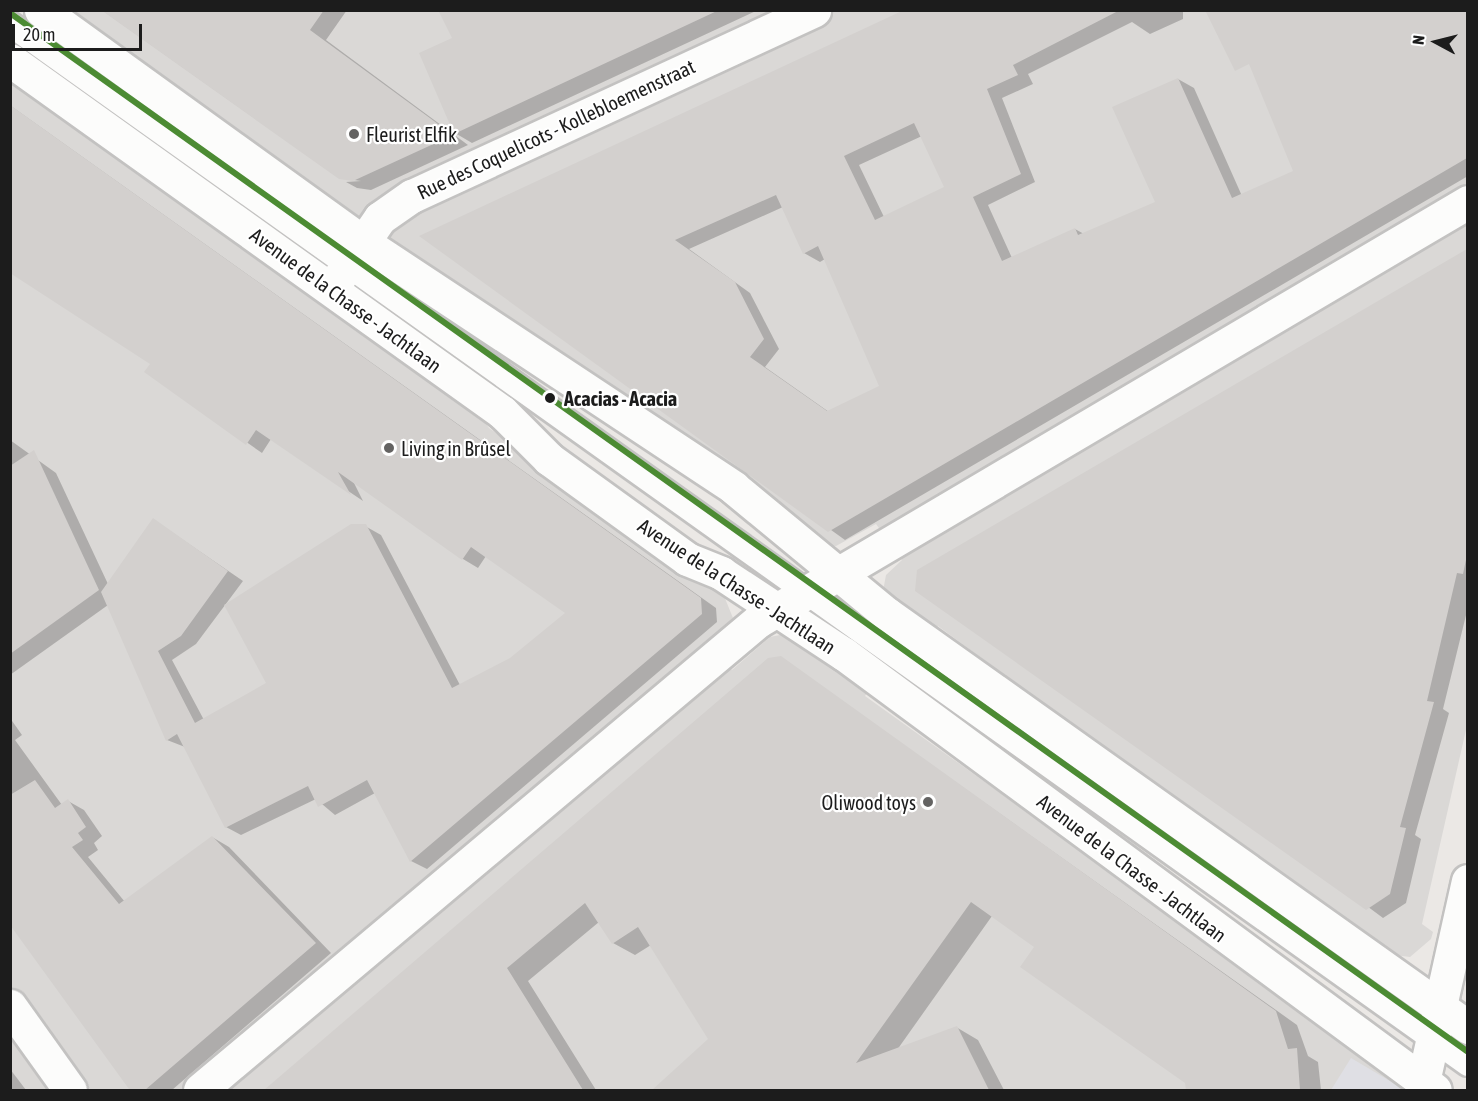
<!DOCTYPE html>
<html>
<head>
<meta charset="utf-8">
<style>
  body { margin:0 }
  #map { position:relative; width:1478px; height:1101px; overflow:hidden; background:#ebe8e5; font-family:"Asap Condensed",sans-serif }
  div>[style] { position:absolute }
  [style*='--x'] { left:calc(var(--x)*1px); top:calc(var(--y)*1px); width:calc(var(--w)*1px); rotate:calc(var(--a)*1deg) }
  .residential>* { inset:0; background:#dad8d6 }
  .plaza>* { inset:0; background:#dfdfe4 }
  .shadow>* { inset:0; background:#0003 }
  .building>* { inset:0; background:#d3d0ce }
  .roads { filter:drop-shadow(2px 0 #c3c2c1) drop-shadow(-2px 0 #c3c2c1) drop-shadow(0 2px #c3c2c1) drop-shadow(0 -2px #c3c2c1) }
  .service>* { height:24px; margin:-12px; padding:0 12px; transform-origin:12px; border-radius:12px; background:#fcfcfb }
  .minor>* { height:33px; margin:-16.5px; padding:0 16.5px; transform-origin:16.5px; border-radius:16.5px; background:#fcfcfb }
  .tertiary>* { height:33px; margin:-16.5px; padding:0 16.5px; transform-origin:16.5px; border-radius:16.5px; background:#fcfcfb }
  .tram-1>* { height:6px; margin:-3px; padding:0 3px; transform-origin:3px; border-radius:3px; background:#4c8b33 }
  .dots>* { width:16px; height:16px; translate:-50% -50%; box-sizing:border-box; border:3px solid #fff; border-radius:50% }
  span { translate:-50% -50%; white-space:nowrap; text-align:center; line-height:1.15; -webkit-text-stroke:4.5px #fff; paint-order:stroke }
  .street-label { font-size:20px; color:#1c1c1c }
  .poi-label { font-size:20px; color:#1c1c1c }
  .left { translate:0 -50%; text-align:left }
  .right { translate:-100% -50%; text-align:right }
  .stop-label { font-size:20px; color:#1c1c1c; font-weight:700 }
  .frame { position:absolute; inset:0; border:12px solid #1c1c1c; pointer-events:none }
  .north { position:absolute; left:1406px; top:12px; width:60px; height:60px; -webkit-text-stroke:4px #fff; paint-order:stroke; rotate:277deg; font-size:16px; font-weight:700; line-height:24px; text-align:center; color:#1c1c1c }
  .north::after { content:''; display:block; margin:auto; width:21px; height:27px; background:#1c1c1c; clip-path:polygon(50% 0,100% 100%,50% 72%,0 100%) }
  .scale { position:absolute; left:12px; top:24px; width:130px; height:27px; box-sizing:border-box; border:3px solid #1c1c1c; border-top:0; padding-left:8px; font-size:18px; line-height:21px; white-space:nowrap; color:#1c1c1c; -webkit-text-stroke:4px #fff; paint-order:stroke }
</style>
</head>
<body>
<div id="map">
  <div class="residential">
    <div style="clip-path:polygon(53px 11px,1467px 11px,1468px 721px,1422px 924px,1433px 932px,1431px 939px,1410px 957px,1379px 953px,938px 626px,931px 637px,883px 591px,886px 575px,902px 560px,876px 524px,836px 546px,823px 545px,433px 267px,424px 277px)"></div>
    <div style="clip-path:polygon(10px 52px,470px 402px,489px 428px,724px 596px,733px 618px,710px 646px,732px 670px,770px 637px,790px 633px,871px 687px,865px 696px,1395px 1076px,1400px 1090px,11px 1090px)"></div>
  </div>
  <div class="plaza">
    <div style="clip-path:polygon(1351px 1058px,1405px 1090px,1331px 1090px)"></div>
  </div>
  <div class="shadow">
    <div style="clip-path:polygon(102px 10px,347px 10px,326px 40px,468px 145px,371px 190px,357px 188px,346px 182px,361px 181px,339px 178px)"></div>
    <div style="clip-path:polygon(758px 10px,472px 143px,455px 133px,454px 39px,440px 11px)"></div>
    <div style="clip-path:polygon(evenodd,909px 10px,1183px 10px,1183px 19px,1150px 34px,1132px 22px,1028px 74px,1033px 84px,1002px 98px,1035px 182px,988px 205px,1012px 258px,1075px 229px,1084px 234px,1157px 203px,1178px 79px,1194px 88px,1242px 196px,1295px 172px,1445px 10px,1468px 10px,1468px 176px,845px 540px,422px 236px,909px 10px,922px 136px,946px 188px,884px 217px,859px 165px,922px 136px,909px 10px,783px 207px,804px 253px,820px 262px,825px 259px,881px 386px,829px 412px,765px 367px,779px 349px,750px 293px,689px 249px,783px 207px)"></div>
    <div style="clip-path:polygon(11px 106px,716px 608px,717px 622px,427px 869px,411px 861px,375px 793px,335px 815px,316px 799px,241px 835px,226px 827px,185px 747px,167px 740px,108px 605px,10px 675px,10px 440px,56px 473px,108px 584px,154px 520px,243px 581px,196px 644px,172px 660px,204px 720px,268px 684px,365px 526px,381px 535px,460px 685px,511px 660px,568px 613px,486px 556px,478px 568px,463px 559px,353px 481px,363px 501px,271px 439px,262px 453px,146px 372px,152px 363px)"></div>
    <div style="clip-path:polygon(1468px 251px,1468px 607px,1443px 709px,1449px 713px,1415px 835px,1421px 839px,1406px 903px,1383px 918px,918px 571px)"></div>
    <div style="clip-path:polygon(781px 658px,1297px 1025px,1308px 1056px,1318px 1062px,1321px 1090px,1199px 1090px,1022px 967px,1036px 947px,992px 916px,897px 1050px,956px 1027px,978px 1040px,1004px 1090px,655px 1090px,710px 1039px,651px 945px,635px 955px,613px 943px,599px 922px,528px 981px,596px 1090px,266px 1090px,768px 659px)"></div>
    <div style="clip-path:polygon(10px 718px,22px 735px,15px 740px,62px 805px,68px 801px,84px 810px,102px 836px,94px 843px,98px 850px,88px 857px,125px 902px,212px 837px,229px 847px,331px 953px,172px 1090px,130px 1088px,10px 922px)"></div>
    <div style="clip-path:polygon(10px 1069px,26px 1090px,10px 1090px)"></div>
  </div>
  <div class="building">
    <div style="clip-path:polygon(101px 10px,324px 10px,310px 30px,453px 135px,353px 181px,339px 179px)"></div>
    <div style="clip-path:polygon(438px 10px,719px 10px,454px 134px,419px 53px,452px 38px)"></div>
    <div style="clip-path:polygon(evenodd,904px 10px,1120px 10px,1013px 65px,1018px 75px,987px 89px,1021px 174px,973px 197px,1002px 261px,1075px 228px,1078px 235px,1155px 202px,1112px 107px,1178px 78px,1232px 198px,1293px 171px,1249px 64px,1235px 71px,1205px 10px,1467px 10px,1467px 158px,828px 532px,419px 236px,904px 10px,914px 123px,944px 187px,875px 220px,844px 156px,914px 123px,904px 10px,776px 195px,803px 254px,818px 246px,879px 386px,827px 411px,750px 357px,764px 339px,735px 282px,675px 240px,776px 195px)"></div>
    <div style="clip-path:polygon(10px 105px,701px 598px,702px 614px,410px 862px,367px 780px,318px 807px,308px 786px,225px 828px,177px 734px,166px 741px,101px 592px,153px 518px,228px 571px,181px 636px,158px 651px,195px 723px,186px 728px,266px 683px,224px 605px,351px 524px,366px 524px,452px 688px,510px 658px,565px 613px,471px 547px,462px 560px,338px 472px,351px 495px,256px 430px,246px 445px,144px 372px,150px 364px,10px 273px)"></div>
    <div style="clip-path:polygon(1467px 249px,1467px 555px,1463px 574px,1457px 573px,1427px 701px,1434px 702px,1400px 827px,1406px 828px,1390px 894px,1366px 910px,915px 591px,917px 570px)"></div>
    <div style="clip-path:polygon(34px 450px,99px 590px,10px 654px,10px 466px)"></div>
    <div style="clip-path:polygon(781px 656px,1276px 1011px,1288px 1049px,1297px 1048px,1300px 1090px,1186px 1090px,1185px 1083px,1020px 967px,1034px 947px,971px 902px,856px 1063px,957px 1026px,989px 1090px,652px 1090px,708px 1039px,638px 927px,612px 944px,585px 903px,507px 968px,583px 1090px,264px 1090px,768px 658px)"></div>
    <div style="clip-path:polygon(35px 780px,55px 808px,68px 799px,86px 827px,78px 833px,83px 840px,72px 847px,119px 904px,212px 836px,316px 943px,145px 1090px,129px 1089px,10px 925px,10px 795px)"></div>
  </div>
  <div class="roads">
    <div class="service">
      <div style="--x:10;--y:24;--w:1791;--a:35.5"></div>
    </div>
    <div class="minor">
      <div style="--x:331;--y:289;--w:86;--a:-55.4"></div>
      <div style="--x:380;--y:218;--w:39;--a:-35"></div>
      <div style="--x:412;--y:196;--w:443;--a:-24.8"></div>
      <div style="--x:10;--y:1006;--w:103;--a:54.5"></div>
      <div style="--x:200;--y:1090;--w:729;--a:-40.05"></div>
      <div style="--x:758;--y:621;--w:824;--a:-30.55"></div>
    </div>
    <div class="tertiary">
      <div style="--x:41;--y:10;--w:397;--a:35.8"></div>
      <div style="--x:363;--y:242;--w:445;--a:33.5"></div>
      <div style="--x:734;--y:488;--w:198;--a:39.5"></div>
      <div style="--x:887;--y:614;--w:713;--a:35.41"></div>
      <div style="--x:10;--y:60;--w:605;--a:35.58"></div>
      <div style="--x:502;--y:412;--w:66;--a:45"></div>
      <div style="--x:549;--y:459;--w:170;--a:35.9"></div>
      <div style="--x:687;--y:559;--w:37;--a:22"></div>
      <div style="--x:721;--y:573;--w:147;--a:33.4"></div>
      <div style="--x:844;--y:654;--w:734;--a:36.42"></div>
      <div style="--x:1423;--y:1082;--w:206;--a:-77.4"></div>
    </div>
  </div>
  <div class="tram-1">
    <div style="--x:10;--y:13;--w:1790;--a:35.47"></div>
  </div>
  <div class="dots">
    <div style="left:354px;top:134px;background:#646362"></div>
    <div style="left:550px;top:398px;background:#1c1c1c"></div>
    <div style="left:389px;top:448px;background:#646362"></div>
    <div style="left:928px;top:802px;background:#646362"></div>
  </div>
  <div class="street-label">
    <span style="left:556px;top:129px;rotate:-25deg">Rue des Coquelicots - Kollebloemenstraat</span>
    <span style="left:346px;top:300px;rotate:36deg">Avenue de la Chasse - Jachtlaan</span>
    <span style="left:737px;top:586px;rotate:33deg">Avenue de la Chasse - Jachtlaan</span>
    <span style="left:1132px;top:868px;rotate:37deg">Avenue de la Chasse - Jachtlaan</span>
  </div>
  <div class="poi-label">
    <span class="left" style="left:366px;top:134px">Fleurist Elfik</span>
    <span class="left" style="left:401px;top:448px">Living in Brûsel</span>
    <span class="right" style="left:916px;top:802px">Oliwood toys</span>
  </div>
  <div class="stop-label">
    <span class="left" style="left:564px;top:398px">Acacias - Acacia</span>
  </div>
  <div class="frame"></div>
  <div class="north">N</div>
  <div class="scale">20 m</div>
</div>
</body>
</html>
